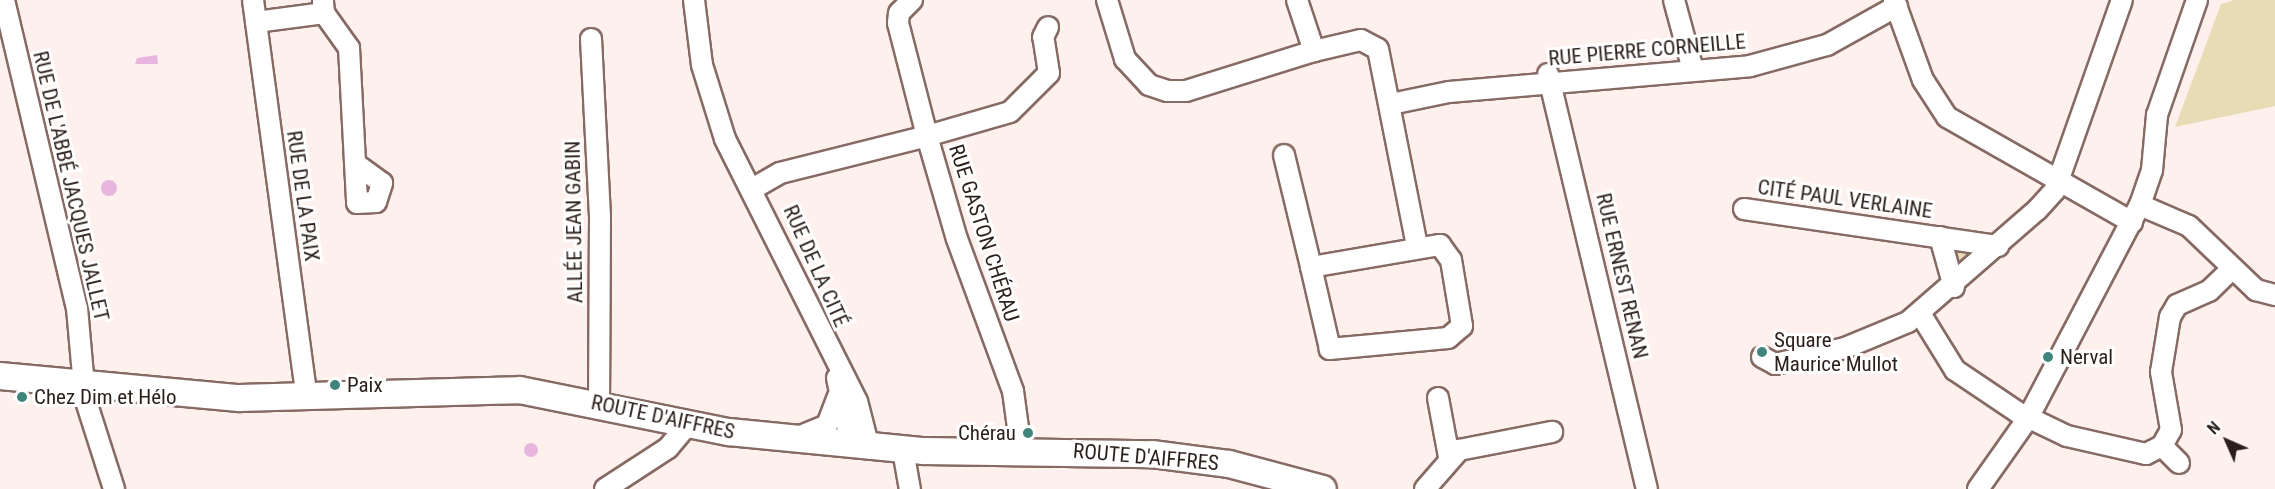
<!DOCTYPE html>
<html>
<head>
<meta charset="utf-8">
<style>
  body { margin:0 }
  #map { position:relative; width:2275px; height:489px; overflow:hidden; background:#fef0ed; font-family:"Roboto Condensed",sans-serif }
  div>[style] { position:absolute }
  [style*='--x'] { left:calc(var(--x)*1px); top:calc(var(--y)*1px); width:calc(var(--w)*1px); rotate:calc(var(--a)*1deg) }
  .green>* { inset:0; background:#e8dcb6 }
  .water>* { inset:0; background:#e8b5e0 }
  .round { border-radius:50% }
  .roads { filter:drop-shadow(2px 0 #866a64) drop-shadow(-2px 0 #866a64) drop-shadow(0 2px #866a64) drop-shadow(0 -2px #866a64) }
  .minor>* { height:20px; margin:-10px; padding:0 10px; transform-origin:10px; border-radius:10px; background:#fff }
  .major>* { height:26px; margin:-13px; padding:0 13px; transform-origin:13px; border-radius:13px; background:#fff }
  .dots>* { width:16px; height:16px; translate:-50% -50%; box-sizing:border-box; border:3px solid #fff; border-radius:50% }
  span { translate:-50% -50%; white-space:nowrap; text-align:center; line-height:1.15; -webkit-text-stroke:6px #fff; paint-order:stroke }
  .street-label { font-size:21px; color:#2b1f1c }
  .poi-label { font-size:21px; color:#2b1f1c }
  .left { translate:0 -50%; text-align:left }
  .right { translate:-100% -50%; text-align:right }
  .north { position:absolute; left:2197px; top:411px; width:60px; height:60px; -webkit-text-stroke:4px #fff; paint-order:stroke; rotate:315deg; font-size:16px; font-weight:700; line-height:24px; text-align:center; color:#2b1f1c }
  .north::after { content:''; display:block; margin:auto; width:21px; height:27px; background:#2b1f1c; clip-path:polygon(50% 0,100% 100%,50% 72%,0 100%) }
</style>
</head>
<body>
<div id="map">
  <div class="green">
    <div style="clip-path:polygon(2234px 0,2275px 0,2275px 106px,2175px 127px,2221px 4px)"></div>
    <div style="clip-path:polygon(1954px 247px,1974px 253px,1959px 270px,1951px 250px)"></div>
  </div>
  <div class="water">
    <div style="clip-path:polygon(157px 55px,158px 64px,135px 64px,137px 58px)"></div>
    <div class="round" style="left:101px;top:180px;width:16px;height:16px"></div>
    <div class="round" style="left:524px;top:443px;width:14px;height:14px"></div>
  </div>
  <div class="roads">
    <div class="minor">
      <div style="--x:4;--y:0;--w:317;--a:76.7"></div>
      <div style="--x:77;--y:308;--w:90;--a:84.9"></div>
      <div style="--x:85;--y:398;--w:96;--a:72.3"></div>
      <div style="--x:253;--y:0;--w:402;--a:82.3"></div>
      <div style="--x:694;--y:0;--w:65;--a:83"></div>
      <div style="--x:702;--y:65;--w:77;--a:72.7"></div>
      <div style="--x:725;--y:139;--w:293;--a:63.3"></div>
      <div style="--x:857;--y:401;--w:49;--a:75.7"></div>
      <div style="--x:912;--y:0;--w:18;--a:135"></div>
      <div style="--x:899;--y:13;--w:10;--a:96"></div>
      <div style="--x:898;--y:23;--w:117;--a:75.6"></div>
      <div style="--x:927;--y:136;--w:86;--a:-16.1"></div>
      <div style="--x:1010;--y:112;--w:55;--a:-45"></div>
      <div style="--x:1049;--y:73;--w:36;--a:-99"></div>
      <div style="--x:1043;--y:37;--w:11;--a:-63"></div>
      <div style="--x:1107;--y:0;--w:62;--a:73"></div>
      <div style="--x:1125;--y:59;--w:35;--a:47"></div>
      <div style="--x:1149;--y:85;--w:19;--a:18"></div>
      <div style="--x:1167;--y:91;--w:19;--a:0"></div>
      <div style="--x:1186;--y:91;--w:134;--a:-17.4"></div>
      <div style="--x:1297;--y:0;--w:54;--a:71.6"></div>
      <div style="--x:1314;--y:51;--w:48;--a:-13.2"></div>
      <div style="--x:1361;--y:40;--w:19;--a:28"></div>
      <div style="--x:1378;--y:49;--w:201;--a:78.8"></div>
      <div style="--x:1674;--y:0;--w:73;--a:74.8"></div>
      <div style="--x:1894;--y:0;--w:85;--a:70.1"></div>
      <div style="--x:1923;--y:80;--w:44;--a:57"></div>
      <div style="--x:1947;--y:117;--w:213;--a:29.6"></div>
      <div style="--x:324;--y:13;--w:43;--a:54.5"></div>
      <div style="--x:349;--y:48;--w:155;--a:87"></div>
      <div style="--x:357;--y:203;--w:19;--a:-3"></div>
      <div style="--x:376;--y:202;--w:20;--a:-72"></div>
      <div style="--x:382;--y:183;--w:31;--a:-144"></div>
      <div style="--x:256;--y:22;--w:69;--a:-7.5"></div>
      <div style="--x:324;--y:13;--w:12;--a:-95"></div>
      <div style="--x:591;--y:39;--w:178;--a:87.1"></div>
      <div style="--x:600;--y:217;--w:187;--a:90.3"></div>
      <div style="--x:1548;--y:74;--w:427;--a:76.6"></div>
      <div style="--x:1391;--y:104;--w:59;--a:-11.7"></div>
      <div style="--x:1449;--y:92;--w:302;--a:-4.9"></div>
      <div style="--x:1750;--y:66;--w:80;--a:-15.3"></div>
      <div style="--x:1827;--y:45;--w:80;--a:-29.1"></div>
      <div style="--x:1284;--y:155;--w:115;--a:76.4"></div>
      <div style="--x:1311;--y:267;--w:131;--a:-9.7"></div>
      <div style="--x:1440;--y:245;--w:19;--a:54"></div>
      <div style="--x:1451;--y:260;--w:67;--a:80.5"></div>
      <div style="--x:1462;--y:326;--w:18;--a:139"></div>
      <div style="--x:1448;--y:338;--w:119;--a:174.7"></div>
      <div style="--x:1330;--y:349;--w:84;--a:-103"></div>
      <div style="--x:754;--y:188;--w:30;--a:-30"></div>
      <div style="--x:780;--y:173;--w:152;--a:-14.1"></div>
      <div style="--x:927;--y:136;--w:107;--a:73.8"></div>
      <div style="--x:957;--y:239;--w:162;--a:69.8"></div>
      <div style="--x:1013;--y:391;--w:60;--a:82.3"></div>
      <div style="--x:2140;--y:205;--w:53;--a:23.2"></div>
      <div style="--x:2189;--y:226;--w:93;--a:43.7"></div>
      <div style="--x:2256;--y:290;--w:20;--a:15"></div>
      <div style="--x:1744;--y:209;--w:257;--a:8.3"></div>
      <div style="--x:1940;--y:237;--w:52;--a:74.4"></div>
      <div style="--x:1921;--y:315;--w:65;--a:58.3"></div>
      <div style="--x:1955;--y:370;--w:77;--a:33.9"></div>
      <div style="--x:2019;--y:413;--w:53;--a:25.6"></div>
      <div style="--x:2067;--y:436;--w:81;--a:12.8"></div>
      <div style="--x:2146;--y:454;--w:18;--a:-27"></div>
      <div style="--x:2162;--y:446;--w:18;--a:-61"></div>
      <div style="--x:2171;--y:430;--w:59;--a:-99.8"></div>
      <div style="--x:2161;--y:372;--w:56;--a:-80.7"></div>
      <div style="--x:2170;--y:317;--w:14;--a:-60"></div>
      <div style="--x:2177;--y:305;--w:35;--a:-24"></div>
      <div style="--x:2209;--y:291;--w:33;--a:-44"></div>
      <div style="--x:1762;--y:357;--w:15;--a:28"></div>
      <div style="--x:1775;--y:364;--w:72;--a:-12.9"></div>
      <div style="--x:1845;--y:348;--w:68;--a:-22.4"></div>
      <div style="--x:1908;--y:322;--w:171;--a:-41"></div>
      <div style="--x:2037;--y:210;--w:27;--a:-48"></div>
      <div style="--x:2055;--y:190;--w:201;--a:-70.6"></div>
      <div style="--x:837;--y:378;--w:53;--a:78.1"></div>
      <div style="--x:848;--y:430;--w:19;--a:55"></div>
      <div style="--x:1438;--y:398;--w:60;--a:79.4"></div>
      <div style="--x:798;--y:437;--w:31;--a:-22"></div>
      <div style="--x:827;--y:425;--w:31;--a:-69"></div>
      <div style="--x:2162;--y:446;--w:24;--a:45"></div>
      <div style="--x:903;--y:450;--w:40;--a:80"></div>
      <div style="--x:605;--y:489;--w:75;--a:-33.1"></div>
      <div style="--x:668;--y:448;--w:33;--a:-50"></div>
      <div style="--x:1425;--y:489;--w:52;--a:-48.9"></div>
      <div style="--x:1459;--y:450;--w:95;--a:-11"></div>
      <div style="--x:1978;--y:489;--w:87;--a:-54.8"></div>
      <div style="--x:2028;--y:418;--w:241;--a:-62.3"></div>
      <div style="--x:2140;--y:205;--w:37;--a:-71"></div>
      <div style="--x:2152;--y:170;--w:55;--a:-84.8"></div>
      <div style="--x:2157;--y:115;--w:122;--a:-70.8"></div>
    </div>
    <div class="major">
      <div style="--x:0;--y:376;--w:240;--a:5.3"></div>
      <div style="--x:239;--y:398;--w:281;--a:-1.6"></div>
      <div style="--x:520;--y:390;--w:213;--a:11.4"></div>
      <div style="--x:729;--y:432;--w:196;--a:5.6"></div>
      <div style="--x:924;--y:451;--w:228;--a:0.8"></div>
      <div style="--x:1152;--y:454;--w:78;--a:7.4"></div>
      <div style="--x:1229;--y:464;--w:97;--a:14.9"></div>
    </div>
  </div>
  <div class="dots">
    <div style="left:1762px;top:352px;background:#3f857b"></div>
    <div style="left:2048px;top:357px;background:#3f857b"></div>
    <div style="left:335px;top:385px;background:#3f857b"></div>
    <div style="left:22px;top:397px;background:#3f857b"></div>
    <div style="left:1028px;top:433px;background:#3f857b"></div>
  </div>
  <div class="street-label">
    <span style="left:1647px;top:50px;rotate:-5deg">RUE PIERRE CORNEILLE</span>
    <span style="left:71px;top:186px;rotate:77deg">RUE DE L'ABBÉ JACQUES JALLET</span>
    <span style="left:303px;top:196px;rotate:82deg">RUE DE LA PAIX</span>
    <span style="left:1845px;top:199px;rotate:8deg">CITÉ PAUL VERLAINE</span>
    <span style="left:574px;top:222px;rotate:-91deg">ALLÉE JEAN GABIN</span>
    <span style="left:984px;top:233px;rotate:72deg">RUE GASTON CHÉRAU</span>
    <span style="left:816px;top:266px;rotate:66deg">RUE DE LA CITÉ</span>
    <span style="left:1622px;top:276px;rotate:77deg">RUE ERNEST RENAN</span>
    <span style="left:663px;top:417px;rotate:12deg">ROUTE D'AIFFRES</span>
    <span style="left:1146px;top:457px;rotate:5deg">ROUTE D'AIFFRES</span>
  </div>
  <div class="poi-label">
    <span class="left" style="left:1774px;top:352px">Square<br>Maurice Mullot</span>
    <span class="left" style="left:2060px;top:357px">Nerval</span>
    <span class="left" style="left:347px;top:385px">Paix</span>
    <span class="left" style="left:34px;top:397px">Chez Dim et Hélo</span>
    <span class="right" style="left:1016px;top:433px">Chérau</span>
  </div>
  <div class="north">N</div>
</div>
</body>
</html>
